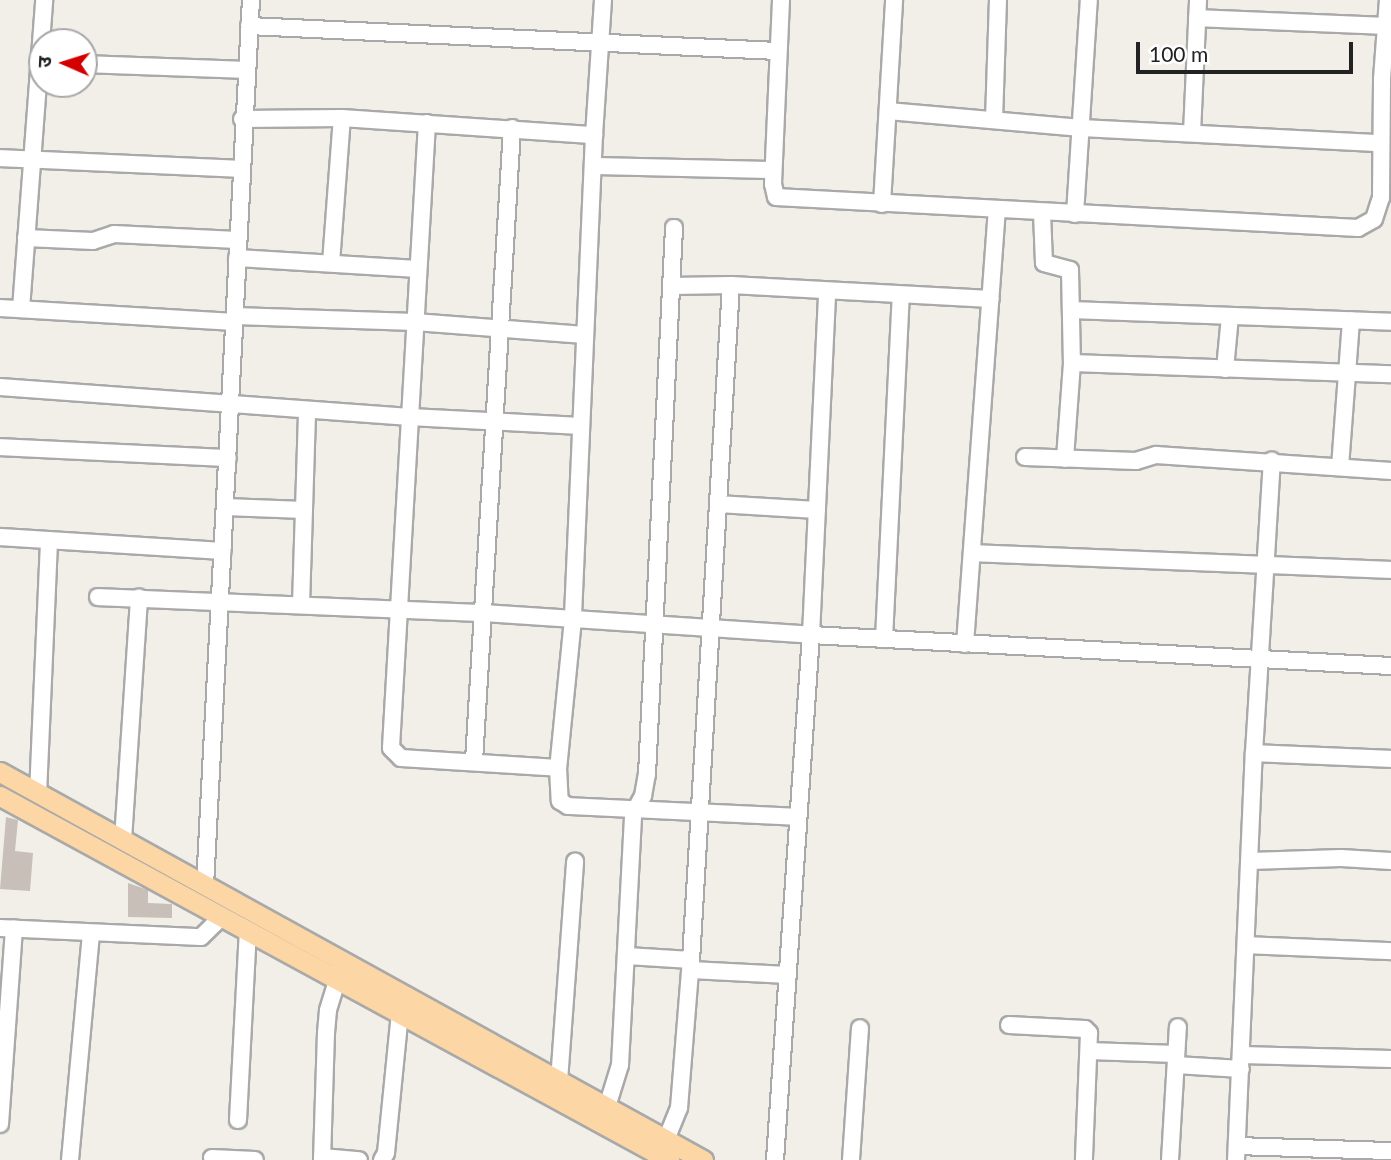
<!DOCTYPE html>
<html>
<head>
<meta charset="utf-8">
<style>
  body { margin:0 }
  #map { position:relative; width:1391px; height:1160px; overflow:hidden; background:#f2efe9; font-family:Lato,"Noto Sans Devanagari",sans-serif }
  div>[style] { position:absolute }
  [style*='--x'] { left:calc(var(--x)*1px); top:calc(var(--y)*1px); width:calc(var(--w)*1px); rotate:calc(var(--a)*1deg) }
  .building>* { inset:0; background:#c7bfb8 }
  .roads { filter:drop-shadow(2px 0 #a9a9a9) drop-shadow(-2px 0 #a9a9a9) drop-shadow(0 2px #a9a9a9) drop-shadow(0 -2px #a9a9a9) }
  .minor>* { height:16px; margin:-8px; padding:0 8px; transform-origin:8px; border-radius:8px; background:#fff }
  .major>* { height:19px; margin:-9.5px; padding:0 9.5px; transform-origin:9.5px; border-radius:9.5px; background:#fcd6a4 }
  span { translate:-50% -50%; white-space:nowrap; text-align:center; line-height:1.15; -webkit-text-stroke:5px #fff; paint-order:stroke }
  .north { position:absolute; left:28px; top:28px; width:70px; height:70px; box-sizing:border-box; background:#fff; border:2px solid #a7a7a7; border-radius:50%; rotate:273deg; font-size:19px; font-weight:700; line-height:28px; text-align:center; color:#222 }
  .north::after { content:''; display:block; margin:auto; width:24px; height:32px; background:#d40000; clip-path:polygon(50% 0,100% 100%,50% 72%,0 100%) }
  .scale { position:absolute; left:1136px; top:42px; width:217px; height:32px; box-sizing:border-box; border:4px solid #222; border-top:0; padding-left:9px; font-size:21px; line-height:24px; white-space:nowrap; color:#222; -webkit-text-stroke:5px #fff; paint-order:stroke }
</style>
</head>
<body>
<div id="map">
  <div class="building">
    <div style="clip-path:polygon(6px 817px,18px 820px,15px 851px,33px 853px,30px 891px,0 889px)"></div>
    <div style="clip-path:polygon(128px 883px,148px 890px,148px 903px,172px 904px,172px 918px,128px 917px)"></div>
  </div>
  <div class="roads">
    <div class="minor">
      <div style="--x:603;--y:0;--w:135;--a:93.8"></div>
      <div style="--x:594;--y:135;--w:484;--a:92.5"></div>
      <div style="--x:573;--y:619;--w:150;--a:95.7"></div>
      <div style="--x:558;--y:768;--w:33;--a:87"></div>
      <div style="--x:560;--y:801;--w:9;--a:32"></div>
      <div style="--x:568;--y:806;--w:230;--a:2.7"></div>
      <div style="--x:781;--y:0;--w:184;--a:92.5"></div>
      <div style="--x:773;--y:184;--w:13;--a:77"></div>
      <div style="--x:776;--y:197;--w:583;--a:3.05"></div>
      <div style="--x:1358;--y:228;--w:18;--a:-29"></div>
      <div style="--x:1374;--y:219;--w:22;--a:-72"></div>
      <div style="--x:1381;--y:198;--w:119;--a:-89.5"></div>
      <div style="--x:1382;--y:79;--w:79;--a:-85.7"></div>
      <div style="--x:1197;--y:18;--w:194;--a:2.4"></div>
      <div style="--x:249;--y:26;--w:530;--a:2.71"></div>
      <div style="--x:84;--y:64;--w:163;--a:2.1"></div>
      <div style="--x:888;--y:111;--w:194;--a:5"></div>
      <div style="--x:1081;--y:128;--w:300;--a:2.9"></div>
      <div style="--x:242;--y:119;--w:100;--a:-0.6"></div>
      <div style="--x:342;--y:118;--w:253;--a:3.9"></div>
      <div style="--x:994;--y:120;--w:120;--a:-88.1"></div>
      <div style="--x:427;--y:123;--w:626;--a:93.3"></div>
      <div style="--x:391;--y:748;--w:14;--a:45"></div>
      <div style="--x:401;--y:758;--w:157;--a:3.6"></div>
      <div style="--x:1192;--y:133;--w:133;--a:-87.4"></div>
      <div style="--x:0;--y:158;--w:241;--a:2.6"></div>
      <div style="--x:593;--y:166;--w:180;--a:1.3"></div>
      <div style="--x:882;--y:204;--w:204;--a:-86.6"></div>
      <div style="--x:1042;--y:213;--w:50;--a:87.7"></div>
      <div style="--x:1044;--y:263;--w:27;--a:15"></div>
      <div style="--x:1070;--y:270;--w:93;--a:88.8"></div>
      <div style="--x:1072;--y:363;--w:96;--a:94.2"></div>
      <div style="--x:1075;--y:214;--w:214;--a:-86.3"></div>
      <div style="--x:26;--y:238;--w:67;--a:2.6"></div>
      <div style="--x:93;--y:241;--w:22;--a:-18"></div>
      <div style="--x:114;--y:234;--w:123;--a:2.8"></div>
      <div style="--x:237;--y:258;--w:181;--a:3.5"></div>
      <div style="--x:331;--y:263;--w:145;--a:-85.7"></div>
      <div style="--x:672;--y:286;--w:59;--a:-1"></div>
      <div style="--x:731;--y:285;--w:260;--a:3.1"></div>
      <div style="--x:0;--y:308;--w:235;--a:3.4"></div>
      <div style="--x:21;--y:309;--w:310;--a:-85.7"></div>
      <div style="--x:1071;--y:310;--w:320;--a:2.1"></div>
      <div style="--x:235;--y:316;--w:180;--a:1.9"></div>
      <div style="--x:415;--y:322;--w:170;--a:4.4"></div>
      <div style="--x:1072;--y:363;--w:319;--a:2"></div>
      <div style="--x:1225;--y:369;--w:53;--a:-84.6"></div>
      <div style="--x:0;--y:387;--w:411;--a:4.2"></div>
      <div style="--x:410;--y:417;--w:171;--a:3"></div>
      <div style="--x:0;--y:447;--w:228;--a:2.8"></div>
      <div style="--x:1025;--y:457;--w:111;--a:2.1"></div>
      <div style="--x:1136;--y:461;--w:21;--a:-17"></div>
      <div style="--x:1156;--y:455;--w:236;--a:3.9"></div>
      <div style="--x:1340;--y:467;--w:147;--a:-85.7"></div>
      <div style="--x:719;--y:504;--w:98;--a:3.5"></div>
      <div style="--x:225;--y:507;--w:79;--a:2.2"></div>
      <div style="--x:0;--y:537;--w:223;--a:3.6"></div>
      <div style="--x:972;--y:553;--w:419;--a:2.3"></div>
      <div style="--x:98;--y:597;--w:386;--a:2.4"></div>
      <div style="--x:484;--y:613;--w:328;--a:3.8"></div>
      <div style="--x:811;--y:635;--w:581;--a:3.06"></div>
      <div style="--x:301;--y:605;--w:195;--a:-88.2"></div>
      <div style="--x:884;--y:639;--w:343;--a:-87.2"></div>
      <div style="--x:965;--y:644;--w:435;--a:-85.8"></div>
      <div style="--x:1254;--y:753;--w:137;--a:2.5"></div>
      <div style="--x:474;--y:761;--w:634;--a:-86.56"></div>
      <div style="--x:38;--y:794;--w:254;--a:-87.5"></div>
      <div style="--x:123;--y:840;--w:243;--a:-86.2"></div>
      <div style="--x:1250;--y:861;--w:91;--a:-1.9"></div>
      <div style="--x:1341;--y:858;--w:50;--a:3.4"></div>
      <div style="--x:205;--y:886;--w:887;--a:-87.03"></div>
      <div style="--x:0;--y:928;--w:201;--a:2.6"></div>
      <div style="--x:201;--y:937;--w:29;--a:-44"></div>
      <div style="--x:1246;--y:945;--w:145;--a:2.4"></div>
      <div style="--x:627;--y:956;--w:64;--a:3.6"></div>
      <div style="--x:691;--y:970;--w:97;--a:3"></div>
      <div style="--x:1009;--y:1025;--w:76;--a:3"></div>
      <div style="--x:1085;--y:1029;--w:6;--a:45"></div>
      <div style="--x:1089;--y:1033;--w:127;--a:92.3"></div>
      <div style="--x:1089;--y:1051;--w:87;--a:2"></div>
      <div style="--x:1242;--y:1055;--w:149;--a:1.5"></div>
      <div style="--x:1176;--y:1065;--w:65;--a:3.5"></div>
      <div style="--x:559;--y:1081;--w:220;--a:-85.8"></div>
      <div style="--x:607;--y:1107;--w:44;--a:-72.8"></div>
      <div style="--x:620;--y:1065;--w:251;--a:-87"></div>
      <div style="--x:633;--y:814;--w:21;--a:-61"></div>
      <div style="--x:643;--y:796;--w:22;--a:-80"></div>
      <div style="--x:647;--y:774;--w:547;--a:-87.17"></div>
      <div style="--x:238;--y:1120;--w:189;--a:-87"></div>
      <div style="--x:0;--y:1124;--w:196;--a:-85.9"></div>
      <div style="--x:666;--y:1140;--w:35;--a:-68"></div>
      <div style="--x:679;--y:1108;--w:148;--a:-85.4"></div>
      <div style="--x:691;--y:960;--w:676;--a:-86.61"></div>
      <div style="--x:1237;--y:1146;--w:154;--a:1.9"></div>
      <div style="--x:322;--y:1157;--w:37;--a:5"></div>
      <div style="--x:212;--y:1158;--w:43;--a:2.7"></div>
      <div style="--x:70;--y:1160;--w:227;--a:-84.7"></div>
      <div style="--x:322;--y:1160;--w:127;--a:-88.2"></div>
      <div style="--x:326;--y:1033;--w:23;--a:-85"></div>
      <div style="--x:328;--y:1010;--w:41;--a:-72.9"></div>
      <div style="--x:382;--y:1160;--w:8;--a:-60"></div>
      <div style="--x:386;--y:1153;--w:142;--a:-84.3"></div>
      <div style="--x:775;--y:1160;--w:526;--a:-86.08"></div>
      <div style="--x:811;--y:635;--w:342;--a:-87.3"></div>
      <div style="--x:851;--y:1160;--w:132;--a:-86.1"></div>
      <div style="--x:1170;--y:1160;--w:133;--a:-86.6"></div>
      <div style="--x:1236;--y:1160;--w:407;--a:-87.5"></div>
      <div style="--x:1254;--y:753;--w:293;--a:-86.5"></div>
    </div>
    <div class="major">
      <div style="--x:0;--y:772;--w:803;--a:28.9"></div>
      <div style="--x:0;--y:796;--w:762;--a:28.55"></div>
    </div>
  </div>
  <div class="north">उ</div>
  <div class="scale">100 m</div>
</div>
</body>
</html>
